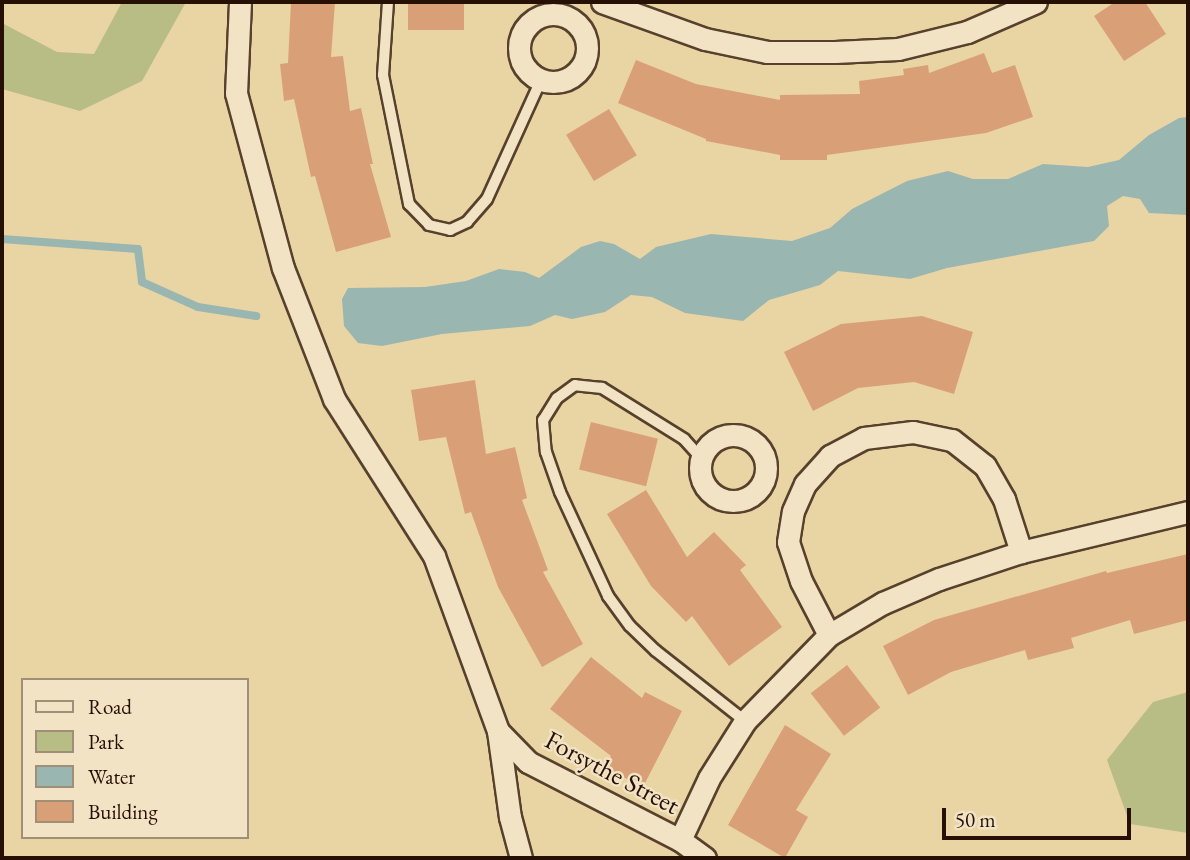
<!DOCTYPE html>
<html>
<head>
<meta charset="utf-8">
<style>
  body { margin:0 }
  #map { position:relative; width:1190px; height:860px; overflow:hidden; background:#e9d4a4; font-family:"EB Garamond",serif }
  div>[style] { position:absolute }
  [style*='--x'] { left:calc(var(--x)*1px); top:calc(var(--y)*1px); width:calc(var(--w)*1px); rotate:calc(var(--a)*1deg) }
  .green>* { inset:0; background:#b7bd85 }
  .water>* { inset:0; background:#9ab6b0 }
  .stream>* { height:8px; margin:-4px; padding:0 4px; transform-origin:4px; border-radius:4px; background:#9ab6b0 }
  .building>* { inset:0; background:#d9a078; transform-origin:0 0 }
  .roads { filter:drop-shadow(2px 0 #57412c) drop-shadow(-2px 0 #57412c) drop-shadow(0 2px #57412c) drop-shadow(0 -2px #57412c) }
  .lane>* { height:10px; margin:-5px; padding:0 5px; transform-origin:5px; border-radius:5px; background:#f1e3c4 }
  .street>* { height:21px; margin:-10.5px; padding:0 10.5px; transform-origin:10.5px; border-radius:10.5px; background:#f1e3c4 }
  .street>.ring { margin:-10.5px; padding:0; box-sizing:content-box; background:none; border:21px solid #f1e3c4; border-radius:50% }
  span { translate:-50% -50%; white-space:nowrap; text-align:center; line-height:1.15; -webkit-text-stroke:5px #f1e3c4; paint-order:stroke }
  .street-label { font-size:26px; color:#261004 }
  .frame { position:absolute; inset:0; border:4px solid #261004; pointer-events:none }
  .legend { position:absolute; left:21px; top:678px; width:228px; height:161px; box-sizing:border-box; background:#f1e3c4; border:2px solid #a08f77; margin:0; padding:9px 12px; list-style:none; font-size:21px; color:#261004 }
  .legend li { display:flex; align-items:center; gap:14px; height:35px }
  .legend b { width:35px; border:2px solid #a08f77 }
  .scale { position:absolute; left:942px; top:808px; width:189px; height:32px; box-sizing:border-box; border:4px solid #261004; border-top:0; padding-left:9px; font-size:21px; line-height:24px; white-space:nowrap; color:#261004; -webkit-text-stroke:5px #f1e3c4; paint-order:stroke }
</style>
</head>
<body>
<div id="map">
  <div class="green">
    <div style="clip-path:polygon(122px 2px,186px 2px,142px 81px,80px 111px,2px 89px,2px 23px,57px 52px,94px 54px)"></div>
    <div style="clip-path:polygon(1188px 692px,1188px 833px,1130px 824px,1107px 760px,1153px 702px)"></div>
  </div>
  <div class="water">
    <div style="clip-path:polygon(1188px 117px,1188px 215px,1149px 213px,1140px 199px,1123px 196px,1107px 206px,1109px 226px,1094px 241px,947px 268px,910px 279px,838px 271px,820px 285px,769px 300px,743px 321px,685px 313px,652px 297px,631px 295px,605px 312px,572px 319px,555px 315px,530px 326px,442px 334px,382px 346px,358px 343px,344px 326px,342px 299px,348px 288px,425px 287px,466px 281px,499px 269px,525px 272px,539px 278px,581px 247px,600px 241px,614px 244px,640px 259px,656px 247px,711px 234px,792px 241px,830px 228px,852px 209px,907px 181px,948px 171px,973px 179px,1008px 179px,1043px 164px,1088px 167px,1119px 160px,1149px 135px,1179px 118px)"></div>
  </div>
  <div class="stream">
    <div style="--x:2;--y:239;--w:136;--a:4.2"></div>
    <div style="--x:138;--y:249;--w:33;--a:83"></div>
    <div style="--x:142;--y:282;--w:61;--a:24.1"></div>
    <div style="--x:198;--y:307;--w:59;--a:8.8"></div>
  </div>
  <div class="building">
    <div style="clip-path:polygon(291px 2px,335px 2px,331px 57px,343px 56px,350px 111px,361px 108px,373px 164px,370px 164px,391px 237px,336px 252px,315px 176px,311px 177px,294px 99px,284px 101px,280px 64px,288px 63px)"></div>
    <div style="left:408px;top:2px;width:56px;height:28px"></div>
    <div style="clip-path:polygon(1115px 2px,1145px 2px,1166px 34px,1124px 61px,1094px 16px)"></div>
    <div style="clip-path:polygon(984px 53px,992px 73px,1015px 65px,1033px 117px,986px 133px,827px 155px,827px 160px,780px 160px,780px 155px,706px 141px,706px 139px,618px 103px,636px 60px,696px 84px,780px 100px,780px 95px,860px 94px,859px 81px,904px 75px,903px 69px,928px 65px,929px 73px)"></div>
    <div style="left:609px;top:109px;width:54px;height:50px;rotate:59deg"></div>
    <div style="clip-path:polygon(922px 316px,973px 332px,954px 394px,914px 382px,858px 388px,813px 411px,784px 352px,841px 324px)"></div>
    <div style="clip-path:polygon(475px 380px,486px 454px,515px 447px,527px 498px,522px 500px,548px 570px,543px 572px,583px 644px,542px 667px,498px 587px,471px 512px,465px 514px,446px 437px,419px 441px,411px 390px)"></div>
    <div style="left:591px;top:422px;width:69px;height:49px;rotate:14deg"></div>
    <div style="clip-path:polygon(646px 490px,687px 557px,714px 532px,746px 565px,740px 570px,782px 627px,729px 666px,692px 616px,686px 622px,651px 586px,607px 514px)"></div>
    <div style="clip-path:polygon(1188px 554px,1188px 620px,1134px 634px,1130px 620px,1071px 638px,1074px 648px,1028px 660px,1025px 650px,951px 672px,908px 695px,883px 646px,934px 620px,1106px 571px,1107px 573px)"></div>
    <div style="clip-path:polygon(591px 657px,642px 698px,645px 692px,682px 711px,643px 787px,605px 768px,611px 756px,550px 709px)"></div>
    <div style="left:847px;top:665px;width:54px;height:46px;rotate:52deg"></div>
    <div style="clip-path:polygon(785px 725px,831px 754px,796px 810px,808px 817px,785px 858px,728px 825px)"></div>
  </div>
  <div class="roads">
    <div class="lane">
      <div style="--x:388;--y:2;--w:73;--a:93.9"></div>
      <div style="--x:383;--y:75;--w:132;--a:78.6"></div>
      <div style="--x:409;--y:204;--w:29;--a:46"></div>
      <div style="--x:429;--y:225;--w:22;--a:13"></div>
      <div style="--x:450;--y:230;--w:19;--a:-25"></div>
      <div style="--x:467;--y:222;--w:30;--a:-49"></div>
      <div style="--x:487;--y:199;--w:131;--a:-65.6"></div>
      <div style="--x:701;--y:458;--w:25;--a:-132"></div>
      <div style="--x:684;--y:439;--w:97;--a:-148.1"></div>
      <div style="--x:602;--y:388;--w:27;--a:-174"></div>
      <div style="--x:575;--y:385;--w:22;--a:144"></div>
      <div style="--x:557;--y:398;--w:26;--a:122"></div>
      <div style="--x:543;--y:420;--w:32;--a:85"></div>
      <div style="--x:546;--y:452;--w:42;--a:70.7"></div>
      <div style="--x:560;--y:492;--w:115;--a:65.2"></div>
      <div style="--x:608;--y:596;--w:37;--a:54"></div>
      <div style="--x:630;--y:626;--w:36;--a:44"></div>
      <div style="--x:656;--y:651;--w:113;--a:38.2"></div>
    </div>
    <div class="street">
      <div style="--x:240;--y:2;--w:91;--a:92.5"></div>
      <div style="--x:236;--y:93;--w:181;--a:75"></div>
      <div style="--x:283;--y:268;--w:141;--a:68.7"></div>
      <div style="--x:334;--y:399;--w:186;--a:57.5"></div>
      <div style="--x:434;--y:556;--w:186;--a:69.9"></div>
      <div style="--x:498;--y:731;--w:87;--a:82.1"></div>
      <div style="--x:510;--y:817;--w:42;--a:75"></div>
      <div style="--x:602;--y:2;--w:109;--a:19.8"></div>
      <div style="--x:705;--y:39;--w:63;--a:11.8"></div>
      <div style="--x:767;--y:52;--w:68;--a:0"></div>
      <div style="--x:835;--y:52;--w:63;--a:-2.7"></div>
      <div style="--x:898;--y:49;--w:71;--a:-13.8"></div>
      <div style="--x:967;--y:32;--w:75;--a:-23.5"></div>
      <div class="ring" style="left:519px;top:14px;width:47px;height:47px"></div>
      <div class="ring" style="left:700px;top:435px;width:45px;height:45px"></div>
      <div style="--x:829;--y:635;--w:61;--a:-117.4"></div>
      <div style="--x:801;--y:581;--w:41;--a:-108.4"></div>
      <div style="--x:788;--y:542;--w:31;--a:-81"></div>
      <div style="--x:793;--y:511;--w:30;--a:-66"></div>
      <div style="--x:805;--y:484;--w:38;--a:-48"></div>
      <div style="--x:830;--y:456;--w:38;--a:-28"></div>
      <div style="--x:864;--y:438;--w:49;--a:-7"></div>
      <div style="--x:913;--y:432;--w:40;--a:12"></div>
      <div style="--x:952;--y:440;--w:42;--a:38.2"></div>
      <div style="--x:985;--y:466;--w:38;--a:60"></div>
      <div style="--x:1004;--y:499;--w:56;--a:72.2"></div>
      <div style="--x:498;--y:731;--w:43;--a:45.9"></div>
      <div style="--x:528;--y:762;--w:171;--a:27.2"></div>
      <div style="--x:680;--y:840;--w:31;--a:36"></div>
      <div style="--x:680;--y:840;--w:68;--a:-64.9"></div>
      <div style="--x:709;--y:778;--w:67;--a:-57.7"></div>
      <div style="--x:745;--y:721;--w:120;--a:-45.7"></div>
      <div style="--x:829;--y:635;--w:63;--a:-30.7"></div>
      <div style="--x:883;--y:603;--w:61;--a:-23.2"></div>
      <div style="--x:939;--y:579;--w:86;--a:-18.2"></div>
      <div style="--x:1021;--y:552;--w:172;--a:-13.5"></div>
    </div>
  </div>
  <div class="street-label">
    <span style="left:612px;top:773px;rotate:28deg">Forsythe Street</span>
  </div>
  <div class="frame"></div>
  <ul class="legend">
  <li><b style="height:9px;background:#f1e3c4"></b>Road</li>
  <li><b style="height:19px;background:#b7bd85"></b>Park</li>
  <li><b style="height:19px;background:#9ab6b0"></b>Water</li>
  <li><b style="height:19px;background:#d9a078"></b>Building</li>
  </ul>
  <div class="scale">50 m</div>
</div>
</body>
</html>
